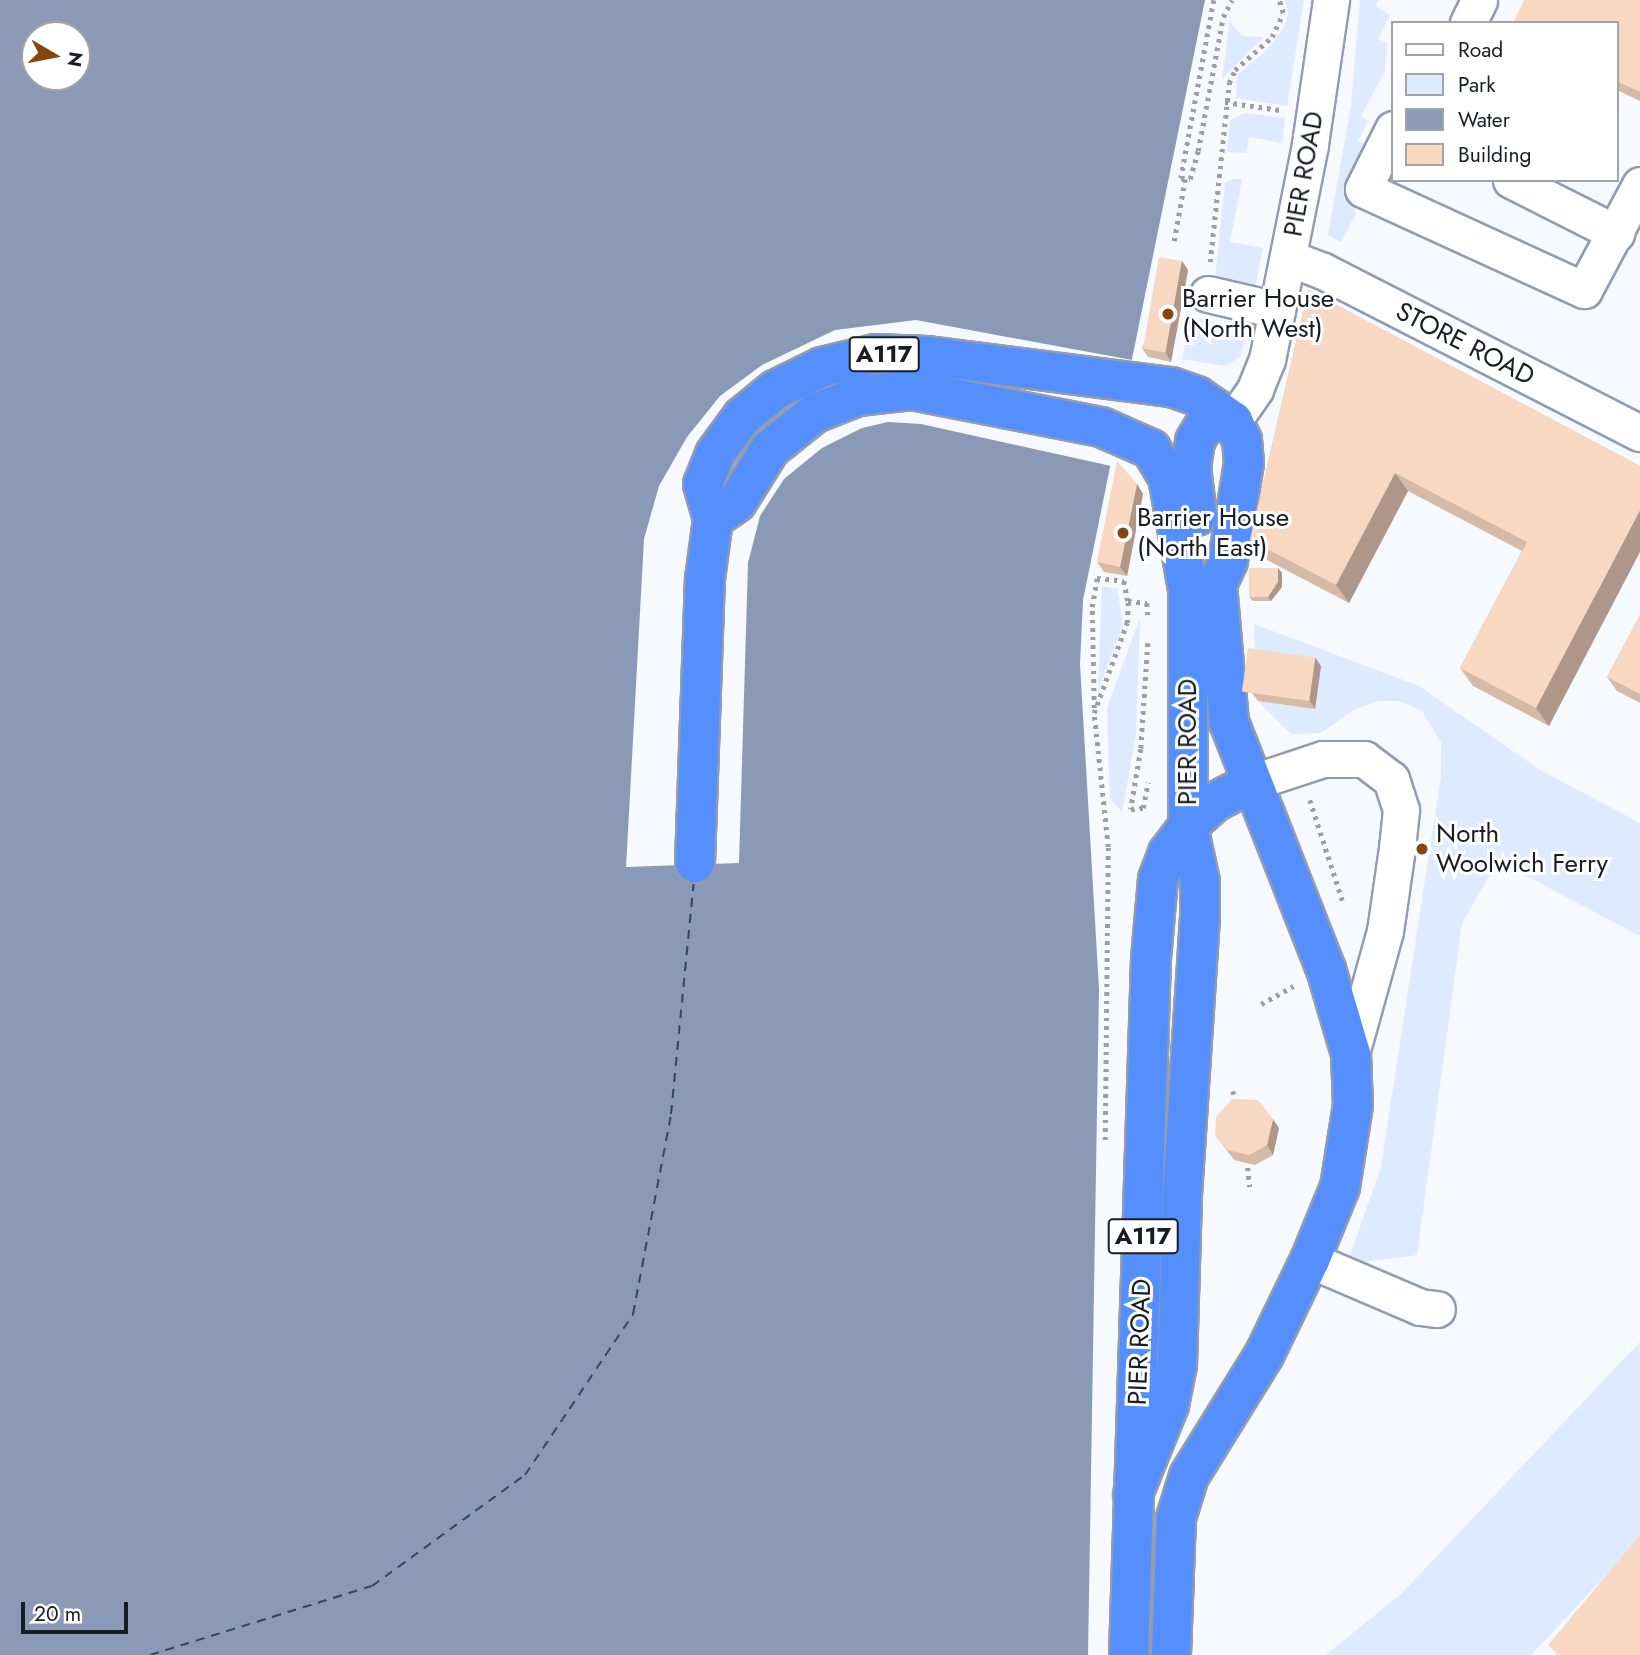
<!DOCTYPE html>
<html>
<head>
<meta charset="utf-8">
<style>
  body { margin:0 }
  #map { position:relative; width:1640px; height:1655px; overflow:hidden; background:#f6f9fd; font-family:Jost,sans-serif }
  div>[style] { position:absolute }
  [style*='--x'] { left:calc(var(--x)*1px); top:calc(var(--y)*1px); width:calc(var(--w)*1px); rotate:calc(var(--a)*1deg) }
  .green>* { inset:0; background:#deeaff }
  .water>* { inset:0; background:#8999b6 }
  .pier>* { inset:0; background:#f6f9fd }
  .ferry>* { height:2px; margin-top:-1px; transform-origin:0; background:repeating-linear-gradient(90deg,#2f456e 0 9px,transparent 0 16px) }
  .path>* { height:4.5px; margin-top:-2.25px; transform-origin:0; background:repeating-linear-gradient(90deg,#9b9ea3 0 3.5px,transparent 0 8.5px) }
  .roads { filter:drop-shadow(2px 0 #929cb0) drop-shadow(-2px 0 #929cb0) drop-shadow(0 2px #929cb0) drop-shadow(0 -2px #929cb0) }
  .minor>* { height:35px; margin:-17.5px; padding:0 17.5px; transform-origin:17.5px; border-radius:17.5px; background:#fff }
  .highway>* { height:38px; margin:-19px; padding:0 19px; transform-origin:19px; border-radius:19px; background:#558ffe }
  .wall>* { inset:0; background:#d5baa8 }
  .shaded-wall>* { inset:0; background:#ae9788 }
  .building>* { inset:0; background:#f8d8c3; transform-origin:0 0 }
  .dots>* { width:19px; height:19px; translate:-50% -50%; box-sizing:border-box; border:4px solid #fff; border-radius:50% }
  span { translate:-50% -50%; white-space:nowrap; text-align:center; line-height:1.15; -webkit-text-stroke:6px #fff; paint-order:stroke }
  .shield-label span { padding:2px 5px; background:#fff; border:2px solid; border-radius:5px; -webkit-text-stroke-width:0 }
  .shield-label { font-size:24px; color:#181c23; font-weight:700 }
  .street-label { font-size:26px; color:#181c23 }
  .poi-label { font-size:26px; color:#181c23 }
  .left { translate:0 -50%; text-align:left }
  .legend { position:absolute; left:1391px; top:21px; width:228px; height:161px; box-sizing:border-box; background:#fff; border:2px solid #a3a4a7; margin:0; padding:9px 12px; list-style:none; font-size:21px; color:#181c23 }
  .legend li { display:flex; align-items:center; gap:14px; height:35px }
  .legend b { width:35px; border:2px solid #a3a4a7 }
  .north { position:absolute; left:21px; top:21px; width:70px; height:70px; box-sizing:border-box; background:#fff; border:2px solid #a3a4a7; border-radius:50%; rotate:100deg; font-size:19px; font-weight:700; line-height:28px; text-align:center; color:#181c23 }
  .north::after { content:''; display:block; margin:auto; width:24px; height:32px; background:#85450e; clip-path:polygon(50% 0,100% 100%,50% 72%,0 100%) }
  .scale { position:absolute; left:21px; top:1602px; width:107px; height:32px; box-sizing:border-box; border:4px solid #181c23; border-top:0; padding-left:9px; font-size:21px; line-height:24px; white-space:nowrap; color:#181c23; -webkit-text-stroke:5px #fff; paint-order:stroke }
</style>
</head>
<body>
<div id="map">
  <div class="green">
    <div style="clip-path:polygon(1285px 0,1304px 0,1287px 106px,1236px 98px,1237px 75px,1267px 50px,1285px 26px,1288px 12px)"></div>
    <div style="clip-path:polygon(1360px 0,1378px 0,1375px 6px,1390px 15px,1378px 39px,1387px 43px,1385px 71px,1361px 116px,1368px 121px,1358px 141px,1370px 148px,1350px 193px,1356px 213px,1341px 242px,1328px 235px,1351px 106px)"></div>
    <div style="clip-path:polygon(1231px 13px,1231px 23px,1242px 36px,1264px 37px,1222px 79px)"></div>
    <div style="clip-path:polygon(1245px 113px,1285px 118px,1282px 143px,1249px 137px,1246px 153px,1227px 152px,1230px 120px)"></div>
    <div style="clip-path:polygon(1233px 179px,1242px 179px,1230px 242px,1263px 248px,1255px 287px,1215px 279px,1225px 182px)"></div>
    <div style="clip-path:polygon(1191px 318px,1248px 327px,1240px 357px,1225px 366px,1182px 359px)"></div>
    <div style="clip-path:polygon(1102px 586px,1117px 589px,1123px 624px,1098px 691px)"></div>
    <div style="clip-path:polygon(1140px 618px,1136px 735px,1122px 812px,1110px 798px,1107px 708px)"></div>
    <div style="clip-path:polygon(1254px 624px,1419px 686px,1540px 770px,1640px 823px,1640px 936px,1498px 861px,1462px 923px,1417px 1255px,1347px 1264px,1381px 1167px,1441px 776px,1441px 742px,1422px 711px,1400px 701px,1379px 701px,1355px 709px,1321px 733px,1291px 734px,1258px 701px,1315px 709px,1255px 657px)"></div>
    <div style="clip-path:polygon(1640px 1342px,1640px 1539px,1531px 1655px,1326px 1655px,1402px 1593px)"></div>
  </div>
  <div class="water">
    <div style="clip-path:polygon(evenodd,0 0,1205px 0,1083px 600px,1080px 664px,1099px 989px,1088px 1655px,0 1655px,0 0,35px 35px,77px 35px,77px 77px,35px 77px,35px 35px)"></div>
  </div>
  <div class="pier">
    <div style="clip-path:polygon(916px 320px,1132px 360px,1111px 466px,921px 424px,888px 422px,862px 428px,822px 448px,784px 479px,760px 516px,748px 563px,739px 863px,626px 867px,644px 539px,659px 486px,687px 437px,720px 396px,762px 365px,835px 330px)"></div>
  </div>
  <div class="ferry">
    <div style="--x:150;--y:1655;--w:232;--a:-17.3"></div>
    <div style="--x:372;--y:1586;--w:189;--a:-36"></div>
    <div style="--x:525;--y:1475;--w:194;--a:-56.1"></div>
    <div style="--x:633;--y:1314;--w:204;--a:-79.2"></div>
    <div style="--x:671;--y:1114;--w:234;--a:-84.4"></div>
  </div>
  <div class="path">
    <div style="--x:1214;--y:0;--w:181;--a:100.5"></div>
    <div style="--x:1181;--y:178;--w:9;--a:6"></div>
    <div style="--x:1190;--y:179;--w:29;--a:-74"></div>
    <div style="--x:1198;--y:151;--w:136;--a:-79.4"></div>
    <div style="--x:1223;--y:17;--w:19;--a:-62"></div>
    <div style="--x:1225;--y:102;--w:56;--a:8.3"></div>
    <div style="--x:1174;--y:241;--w:63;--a:-79.9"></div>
    <div style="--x:1210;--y:262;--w:180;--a:-83.9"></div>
    <div style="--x:1229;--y:83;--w:14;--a:-65"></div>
    <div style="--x:1235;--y:70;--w:50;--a:-41.7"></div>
    <div style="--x:1272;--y:37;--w:26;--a:-65"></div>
    <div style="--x:1283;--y:13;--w:14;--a:-107"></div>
    <div style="--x:1148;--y:643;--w:106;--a:93.8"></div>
    <div style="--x:1141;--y:749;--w:61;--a:99.5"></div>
    <div style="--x:1131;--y:809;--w:12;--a:-5"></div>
    <div style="--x:1143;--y:808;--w:26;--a:-79"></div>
    <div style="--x:1094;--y:708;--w:101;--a:-91.1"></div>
    <div style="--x:1092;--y:607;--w:29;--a:-80"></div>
    <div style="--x:1097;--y:578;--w:27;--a:6"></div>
    <div style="--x:1124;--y:581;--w:20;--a:79"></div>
    <div style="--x:1310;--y:800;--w:110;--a:72.1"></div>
    <div style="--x:1261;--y:1004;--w:37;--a:-29"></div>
    <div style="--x:1233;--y:1091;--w:11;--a:75"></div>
    <div style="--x:1105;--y:1140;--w:293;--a:-89.4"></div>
    <div style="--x:1108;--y:847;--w:135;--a:-96"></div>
    <div style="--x:1094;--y:713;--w:96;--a:-69.9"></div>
    <div style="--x:1127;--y:623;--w:22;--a:-87"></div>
    <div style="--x:1128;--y:601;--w:19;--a:6"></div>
    <div style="--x:1147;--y:603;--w:14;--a:86"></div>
    <div style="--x:1247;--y:1159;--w:28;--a:84"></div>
  </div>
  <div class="roads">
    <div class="minor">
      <div style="--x:1468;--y:23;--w:25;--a:-64"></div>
      <div style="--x:1393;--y:129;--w:67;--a:116.6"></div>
      <div style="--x:1363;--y:189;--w:243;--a:24.6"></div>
      <div style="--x:1584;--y:290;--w:119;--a:-61.9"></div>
      <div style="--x:1511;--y:180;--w:118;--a:26.8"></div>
      <div style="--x:1289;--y:258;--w:36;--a:21"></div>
      <div style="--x:1323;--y:271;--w:356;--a:27.1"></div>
      <div style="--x:1208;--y:294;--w:71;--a:13.1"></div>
      <div style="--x:1233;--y:421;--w:39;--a:-55"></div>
      <div style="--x:1255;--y:389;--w:31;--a:-68"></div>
      <div style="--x:1267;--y:360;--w:220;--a:-78.7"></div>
      <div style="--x:1310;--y:144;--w:146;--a:-81.7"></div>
      <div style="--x:1250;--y:783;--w:77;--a:-18.2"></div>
      <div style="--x:1323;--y:759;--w:41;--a:0"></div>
      <div style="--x:1364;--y:759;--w:34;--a:37"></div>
      <div style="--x:1391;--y:779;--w:33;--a:72"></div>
      <div style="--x:1401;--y:810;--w:38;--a:96"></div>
      <div style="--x:1397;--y:848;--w:84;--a:98.2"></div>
      <div style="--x:1385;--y:931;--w:128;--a:105.5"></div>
      <div style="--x:1310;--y:1260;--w:120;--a:23.1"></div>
      <div style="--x:1420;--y:1307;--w:17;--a:7"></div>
    </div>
    <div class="highway">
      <div style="--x:1197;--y:516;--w:49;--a:-97"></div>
      <div style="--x:1191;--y:467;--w:26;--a:-81"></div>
      <div style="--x:1195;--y:441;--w:21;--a:-59"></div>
      <div style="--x:1206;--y:423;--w:27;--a:-4"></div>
      <div style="--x:713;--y:519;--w:29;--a:-35"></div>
      <div style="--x:737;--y:502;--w:62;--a:-58.1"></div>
      <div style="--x:770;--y:449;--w:58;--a:-38.7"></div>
      <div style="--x:815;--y:413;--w:46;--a:-21.6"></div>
      <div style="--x:858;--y:396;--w:54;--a:-6.3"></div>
      <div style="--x:912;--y:390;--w:193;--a:11.1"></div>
      <div style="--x:1101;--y:427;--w:55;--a:23.7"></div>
      <div style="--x:1151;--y:449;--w:33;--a:59"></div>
      <div style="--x:1168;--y:477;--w:114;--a:79.9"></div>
      <div style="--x:1188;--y:589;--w:237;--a:90"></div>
      <div style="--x:1188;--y:826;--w:57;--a:77.9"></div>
      <div style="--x:1200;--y:882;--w:35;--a:90"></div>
      <div style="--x:1200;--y:917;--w:281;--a:93.7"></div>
      <div style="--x:1182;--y:1197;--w:168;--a:91.7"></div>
      <div style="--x:1177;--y:1365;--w:41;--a:101.3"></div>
      <div style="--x:1169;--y:1405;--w:96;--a:112"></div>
      <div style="--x:695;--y:863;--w:284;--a:-88"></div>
      <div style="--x:705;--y:579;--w:61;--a:-82.4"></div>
      <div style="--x:713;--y:519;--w:36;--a:-106"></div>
      <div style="--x:703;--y:484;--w:32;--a:-68"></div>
      <div style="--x:715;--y:454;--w:46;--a:-53.9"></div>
      <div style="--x:742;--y:417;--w:43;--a:-39.3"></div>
      <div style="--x:775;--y:390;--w:52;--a:-26.1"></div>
      <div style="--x:822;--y:367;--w:55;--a:-13.8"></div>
      <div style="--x:875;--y:354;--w:53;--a:2.2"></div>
      <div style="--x:928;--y:356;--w:245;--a:7.3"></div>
      <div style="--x:1171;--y:387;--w:28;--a:19"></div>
      <div style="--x:1197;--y:396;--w:44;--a:34.8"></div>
      <div style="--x:1233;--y:421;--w:21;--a:65"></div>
      <div style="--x:1242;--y:440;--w:23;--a:85"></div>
      <div style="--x:1244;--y:463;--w:99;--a:99.3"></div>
      <div style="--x:1228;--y:561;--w:26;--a:115"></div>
      <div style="--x:1217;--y:585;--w:138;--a:85"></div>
      <div style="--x:1229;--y:722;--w:265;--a:68.6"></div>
      <div style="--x:1326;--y:969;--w:89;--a:73.6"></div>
      <div style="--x:1351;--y:1054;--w:51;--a:87.8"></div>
      <div style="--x:1353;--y:1105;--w:83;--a:99"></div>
      <div style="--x:1340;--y:1187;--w:79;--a:112.3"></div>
      <div style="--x:1310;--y:1260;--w:106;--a:115.8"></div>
      <div style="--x:1264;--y:1355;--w:142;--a:121.8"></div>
      <div style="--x:1189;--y:1476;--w:44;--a:107.2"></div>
      <div style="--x:1176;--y:1518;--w:137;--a:92.1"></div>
      <div style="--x:1129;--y:1655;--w:696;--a:-88.19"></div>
      <div style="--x:1151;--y:959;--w:80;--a:-85"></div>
      <div style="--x:1158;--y:879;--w:28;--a:-69"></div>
      <div style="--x:1168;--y:853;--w:34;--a:-53"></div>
      <div style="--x:1188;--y:826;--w:36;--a:-42"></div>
      <div style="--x:1215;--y:802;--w:40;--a:-28"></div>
    </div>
  </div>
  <div class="wall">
    <div style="clip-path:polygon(1640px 0,1640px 101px,1617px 90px,1617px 23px)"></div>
    <div style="clip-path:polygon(1182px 261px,1188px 270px,1171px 362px,1148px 357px,1142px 348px)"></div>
    <div style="clip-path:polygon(1308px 290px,1640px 466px,1549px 726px,1473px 686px,1460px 668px,1522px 551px,1408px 491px,1349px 603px,1263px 558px,1250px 540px)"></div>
    <div style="clip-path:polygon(1137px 484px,1143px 494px,1127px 576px,1104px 572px,1097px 562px)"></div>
    <div style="clip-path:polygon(1278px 568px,1282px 573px,1282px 587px,1271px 601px,1253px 601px,1249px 597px)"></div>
    <div style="clip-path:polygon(1640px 615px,1640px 703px,1617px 691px,1607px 677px)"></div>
    <div style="clip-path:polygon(1321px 666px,1315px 709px,1258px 701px,1251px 692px)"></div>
    <div style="clip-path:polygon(1279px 1128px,1273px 1155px,1255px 1165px,1234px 1160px,1215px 1135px)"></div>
  </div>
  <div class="shaded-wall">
    <div style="clip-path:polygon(1182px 261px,1188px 270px,1171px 362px,1165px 352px)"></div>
    <div style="clip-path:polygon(1395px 473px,1408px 491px,1349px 603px,1336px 585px)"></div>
    <div style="clip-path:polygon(1137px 484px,1143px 494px,1127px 576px,1120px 567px)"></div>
    <div style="clip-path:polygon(1640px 510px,1640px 552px,1549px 726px,1536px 708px)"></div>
    <div style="clip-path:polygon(1278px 568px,1282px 573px,1282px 587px,1271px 601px,1268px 597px)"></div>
    <div style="clip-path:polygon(1315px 657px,1321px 666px,1315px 709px,1309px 700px)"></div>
    <div style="clip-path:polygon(1273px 1119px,1279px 1128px,1273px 1155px,1267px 1145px)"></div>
  </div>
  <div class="building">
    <div style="clip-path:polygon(1524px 0,1640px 0,1640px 92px,1617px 81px,1617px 23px,1513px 23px)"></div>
    <div style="left:1159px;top:257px;width:23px;height:93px;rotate:10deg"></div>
    <div style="clip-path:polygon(1308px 290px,1640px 466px,1640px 510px,1536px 708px,1460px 668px,1527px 542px,1395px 473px,1336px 585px,1250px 540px)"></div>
    <div style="clip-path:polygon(1117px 461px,1137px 484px,1120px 567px,1097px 562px)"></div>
    <div style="clip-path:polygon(1249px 568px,1278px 568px,1278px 582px,1268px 597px,1249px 597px)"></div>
    <div style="clip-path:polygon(1640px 615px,1640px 694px,1607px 677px)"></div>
    <div style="left:1248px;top:648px;width:68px;height:44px;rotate:8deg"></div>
    <div style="clip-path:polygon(1232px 1099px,1258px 1100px,1273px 1119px,1267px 1145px,1249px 1155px,1227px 1150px,1215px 1135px,1216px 1117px)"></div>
    <div style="clip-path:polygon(1640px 1535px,1640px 1655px,1558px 1655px,1548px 1645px)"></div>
  </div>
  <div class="dots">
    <div style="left:1168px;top:314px;background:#85450e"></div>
    <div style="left:1123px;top:533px;background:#85450e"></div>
    <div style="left:1422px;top:849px;background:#85450e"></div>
  </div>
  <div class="shield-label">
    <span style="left:884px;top:354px">A117</span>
    <span style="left:1143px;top:1236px">A117</span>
  </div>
  <div class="street-label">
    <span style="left:1304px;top:174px;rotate:-80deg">PIER ROAD</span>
    <span style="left:1465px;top:344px;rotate:27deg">STORE ROAD</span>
    <span style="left:1188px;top:742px;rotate:-90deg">PIER ROAD</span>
    <span style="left:1140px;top:1342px;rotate:-88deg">PIER ROAD</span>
  </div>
  <div class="poi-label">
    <span class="left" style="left:1182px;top:314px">Barrier House<br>(North West)</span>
    <span class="left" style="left:1137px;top:533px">Barrier House<br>(North East)</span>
    <span class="left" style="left:1436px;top:849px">North<br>Woolwich Ferry</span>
  </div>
  <ul class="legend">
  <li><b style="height:9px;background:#fff"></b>Road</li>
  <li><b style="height:19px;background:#deeaff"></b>Park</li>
  <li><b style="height:19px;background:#8999b6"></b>Water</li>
  <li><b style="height:19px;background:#f8d8c3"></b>Building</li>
  </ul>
  <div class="north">N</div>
  <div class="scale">20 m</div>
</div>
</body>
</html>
